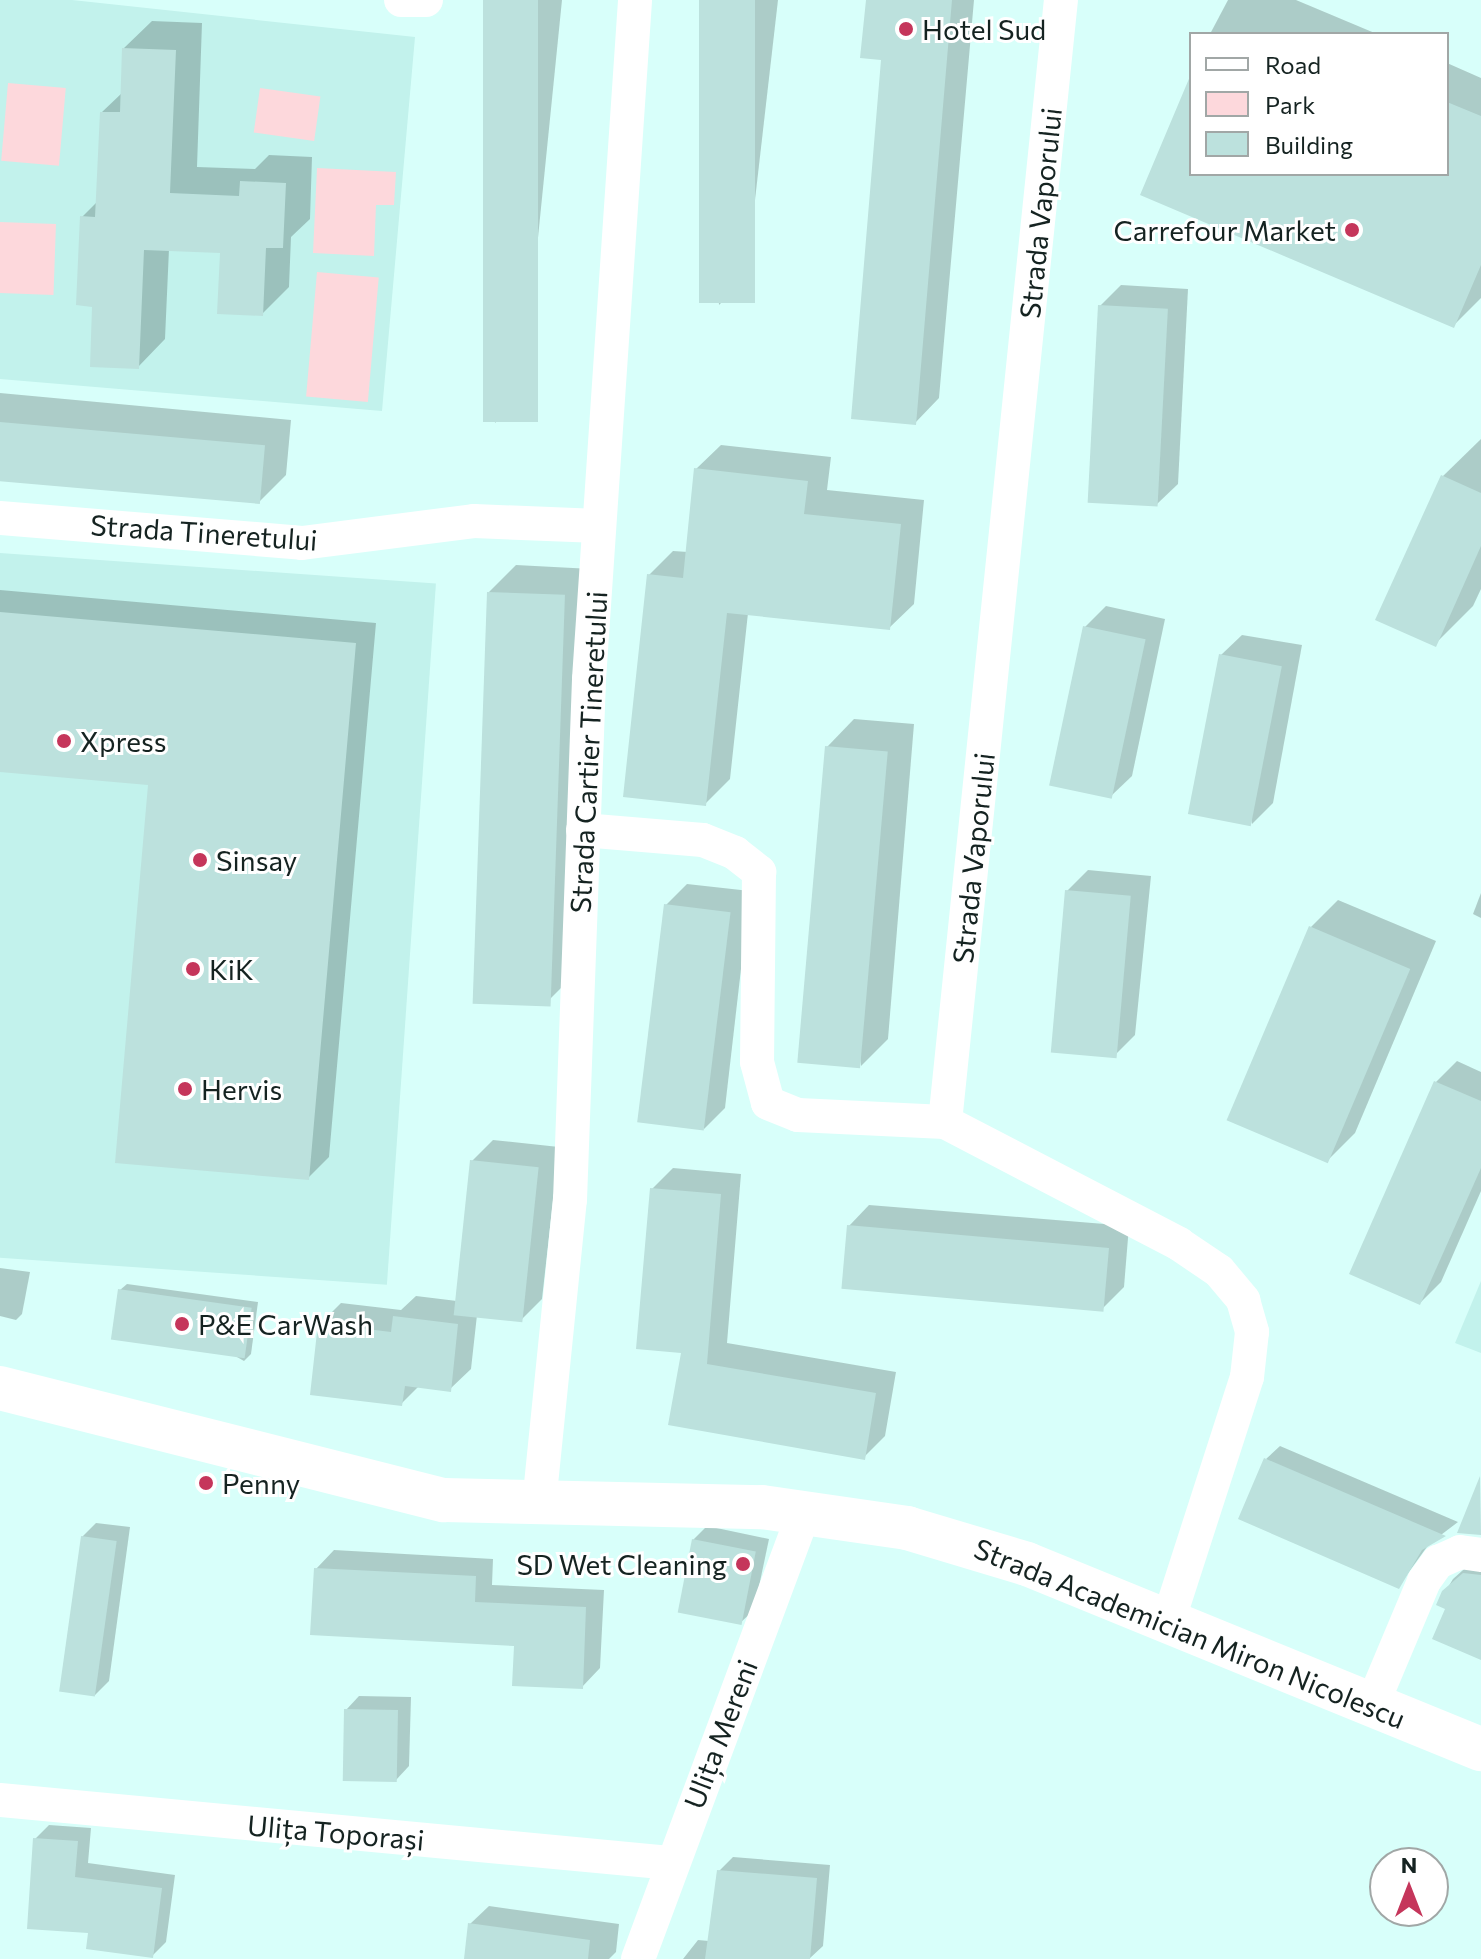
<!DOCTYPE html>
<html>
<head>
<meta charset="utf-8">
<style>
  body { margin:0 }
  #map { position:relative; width:1481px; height:1959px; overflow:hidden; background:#d8fffa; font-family:Commissioner,sans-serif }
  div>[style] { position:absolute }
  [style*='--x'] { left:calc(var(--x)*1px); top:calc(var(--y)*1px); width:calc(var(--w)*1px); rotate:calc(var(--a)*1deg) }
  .built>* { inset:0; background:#c2f2ec; transform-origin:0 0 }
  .green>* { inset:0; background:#fdd8dc; transform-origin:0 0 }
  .shadow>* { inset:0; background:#0003 }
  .building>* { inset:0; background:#bce1dd; transform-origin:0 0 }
  .street>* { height:34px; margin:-17px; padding:0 17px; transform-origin:17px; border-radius:17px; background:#fff }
  .secondary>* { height:44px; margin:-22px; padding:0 22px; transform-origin:22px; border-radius:22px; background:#fff }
  .dots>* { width:22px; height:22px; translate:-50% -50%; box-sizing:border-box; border:4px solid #fff; border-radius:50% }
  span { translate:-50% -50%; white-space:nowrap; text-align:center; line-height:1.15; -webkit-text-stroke:6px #fff; paint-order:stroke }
  .poi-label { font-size:28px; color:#152321 }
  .left { translate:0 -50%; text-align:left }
  .right { translate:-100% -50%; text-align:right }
  .street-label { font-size:28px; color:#152321 }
  .legend { position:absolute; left:1189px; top:32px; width:260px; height:144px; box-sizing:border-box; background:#fff; border:2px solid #a1a7a6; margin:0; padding:10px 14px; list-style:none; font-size:24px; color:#152321 }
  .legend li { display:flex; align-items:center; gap:16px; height:40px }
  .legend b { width:40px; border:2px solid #a1a7a6 }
  .north { position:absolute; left:1369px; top:1847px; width:80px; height:80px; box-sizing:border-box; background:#fff; border:2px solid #a1a7a6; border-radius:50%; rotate:0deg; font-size:22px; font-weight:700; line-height:32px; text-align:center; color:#152321 }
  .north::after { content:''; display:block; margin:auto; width:28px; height:36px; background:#c5365b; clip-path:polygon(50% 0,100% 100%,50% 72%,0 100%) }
</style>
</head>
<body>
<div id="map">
  <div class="built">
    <div style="clip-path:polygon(0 0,72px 0,415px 37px,382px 411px,0 379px)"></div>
    <div style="left:0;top:553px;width:437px;height:703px;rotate:4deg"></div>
    <div style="clip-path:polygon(1481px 1281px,1481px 1353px,1455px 1343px)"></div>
  </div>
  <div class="green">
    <div style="left:8px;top:83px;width:58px;height:78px;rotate:5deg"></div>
    <div style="left:260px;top:88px;width:61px;height:45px;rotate:8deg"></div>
    <div style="clip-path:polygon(317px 168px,396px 172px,394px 205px,376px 205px,374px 256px,313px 253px)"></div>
    <div style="left:0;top:222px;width:56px;height:71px;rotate:2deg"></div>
    <div style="left:317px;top:272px;width:62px;height:125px;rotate:5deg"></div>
  </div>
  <div class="shadow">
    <div style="clip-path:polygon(485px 0,562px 0,522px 396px,495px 423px)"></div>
    <div style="clip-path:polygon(701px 0,778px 0,746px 278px,719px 305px)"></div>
    <div style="clip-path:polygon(868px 0,974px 0,939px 398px,915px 423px,884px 59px)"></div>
    <div style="clip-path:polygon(1228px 0,1296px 0,1377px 34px,1210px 34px)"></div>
    <div style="clip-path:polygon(152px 21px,202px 23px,197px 167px,255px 169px,269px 155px,312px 157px,310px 219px,291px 237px,289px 287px,262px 314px,222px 252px,169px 249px,165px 339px,138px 367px,95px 305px,82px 217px,98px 201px,102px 112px,123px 92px,124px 48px)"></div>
    <div style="clip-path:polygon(1447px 63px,1481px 78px,1481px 298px,1454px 325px,1142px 194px,1191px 79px,1191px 174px,1447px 174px)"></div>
    <div style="clip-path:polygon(1121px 285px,1188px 289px,1178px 484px,1157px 504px,1100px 306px)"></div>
    <div style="clip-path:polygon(0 393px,291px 420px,286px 475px,258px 503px,0 479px)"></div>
    <div style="clip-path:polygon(1481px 439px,1481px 589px,1473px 606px,1435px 644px,1442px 477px)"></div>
    <div style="clip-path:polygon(721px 445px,831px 457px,827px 490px,924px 500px,914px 604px,889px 628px,748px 613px,730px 779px,705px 804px,649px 575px,673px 551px,688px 552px,696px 469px)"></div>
    <div style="clip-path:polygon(516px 565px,592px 569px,572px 977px,544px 1005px,489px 592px)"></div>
    <div style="clip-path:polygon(0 590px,376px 623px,329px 1157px,308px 1178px,150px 783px,0 770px)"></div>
    <div style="clip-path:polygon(1106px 606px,1165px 619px,1132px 776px,1111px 796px,1085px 627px)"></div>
    <div style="clip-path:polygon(1242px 635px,1302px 645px,1273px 803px,1252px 824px,1221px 655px)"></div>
    <div style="clip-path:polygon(854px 719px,914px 724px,888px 1039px,861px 1066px,827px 747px)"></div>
    <div style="clip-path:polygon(1088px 870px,1151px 876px,1135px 1035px,1114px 1056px,1067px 891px)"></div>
    <div style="clip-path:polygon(687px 884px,750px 891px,725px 1108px,704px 1129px,666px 905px)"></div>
    <div style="clip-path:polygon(1481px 893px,1481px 918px,1473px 914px)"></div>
    <div style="clip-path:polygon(1338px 900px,1436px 941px,1355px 1133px,1328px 1160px,1311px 927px)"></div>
    <div style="clip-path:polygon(1457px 1061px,1481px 1072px,1481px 1191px,1441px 1282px,1420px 1303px,1436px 1082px)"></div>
    <div style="clip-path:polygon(493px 1140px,559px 1147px,542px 1299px,521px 1320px,477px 1315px,471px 1369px,450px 1389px,419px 1386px,402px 1403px,320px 1324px,341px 1303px,401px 1310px,416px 1296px,457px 1301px,472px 1161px)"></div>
    <div style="clip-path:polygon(673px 1168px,741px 1174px,727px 1343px,896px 1372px,885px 1436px,864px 1457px,683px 1351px,652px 1189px)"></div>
    <div style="clip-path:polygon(869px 1205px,1129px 1226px,1124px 1287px,1103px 1308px,849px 1226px)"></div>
    <div style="clip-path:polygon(0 1268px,30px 1272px,22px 1314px,16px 1320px,0 1316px)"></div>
    <div style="clip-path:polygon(127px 1284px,258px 1302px,251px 1354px,244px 1361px,120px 1290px)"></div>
    <div style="clip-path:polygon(1280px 1446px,1458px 1522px,1429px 1544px,1398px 1587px,1266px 1459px)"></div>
    <div style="clip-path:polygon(96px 1523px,130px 1527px,109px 1681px,95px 1695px,82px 1537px)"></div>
    <div style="clip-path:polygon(707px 1526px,769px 1539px,754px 1610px,740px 1623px,693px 1540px)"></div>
    <div style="clip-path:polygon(334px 1550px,493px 1559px,492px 1585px,604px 1590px,600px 1668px,582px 1687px,516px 1644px,316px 1569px)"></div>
    <div style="clip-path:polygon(1481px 1554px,1481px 1658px,1448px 1608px,1438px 1604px,1453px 1579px)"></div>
    <div style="clip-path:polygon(359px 1696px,411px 1697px,409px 1766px,396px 1780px,346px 1710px)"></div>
    <div style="clip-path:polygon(49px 1825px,91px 1828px,88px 1863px,175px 1875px,166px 1942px,152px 1956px,90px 1931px,35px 1839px)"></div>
    <div style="clip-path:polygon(733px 1857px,830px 1865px,823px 1946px,809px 1959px,683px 1959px,698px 1940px,709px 1941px,719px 1871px)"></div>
    <div style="clip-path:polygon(489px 1906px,619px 1924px,616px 1952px,609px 1959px,488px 1959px,470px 1924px)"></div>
  </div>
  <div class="building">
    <div style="left:483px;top:0;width:55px;height:422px"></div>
    <div style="left:699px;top:0;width:56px;height:303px"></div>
    <div style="clip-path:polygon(866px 0,952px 0,916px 425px,851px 419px,881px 60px,860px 58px)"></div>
    <div style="clip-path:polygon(122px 48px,176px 50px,170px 193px,239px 196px,240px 181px,286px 183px,283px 248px,266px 248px,263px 316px,217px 314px,220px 253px,144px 250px,139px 369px,90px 367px,92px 307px,76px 305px,80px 216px,95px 217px,100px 112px,120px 112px)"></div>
    <div style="clip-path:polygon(1191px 74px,1191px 174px,1447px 174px,1447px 102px,1481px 116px,1481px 265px,1454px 328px,1140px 195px)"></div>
    <div style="left:1098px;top:305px;width:70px;height:198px;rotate:3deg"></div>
    <div style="left:0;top:422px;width:266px;height:59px;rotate:5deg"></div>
    <div style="clip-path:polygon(694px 468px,808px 481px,804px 514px,901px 524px,890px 630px,727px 613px,706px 806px,623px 797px,647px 574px,683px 578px)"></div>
    <div style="clip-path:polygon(1441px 475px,1481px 493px,1481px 546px,1436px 647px,1375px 620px)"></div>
    <div style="left:487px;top:592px;width:78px;height:412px;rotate:2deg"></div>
    <div style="clip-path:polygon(0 612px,356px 643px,309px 1180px,115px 1163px,148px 785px,0 772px)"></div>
    <div style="left:1083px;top:626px;width:64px;height:163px;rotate:12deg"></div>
    <div style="left:1219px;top:654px;width:64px;height:163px;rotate:11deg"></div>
    <div style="left:825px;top:746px;width:63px;height:318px;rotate:5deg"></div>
    <div style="left:1065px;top:890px;width:66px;height:163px;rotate:5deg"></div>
    <div style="left:664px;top:904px;width:67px;height:220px;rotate:7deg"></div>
    <div style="left:1309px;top:926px;width:110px;height:211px;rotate:23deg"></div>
    <div style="clip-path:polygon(1434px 1081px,1481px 1101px,1481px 1168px,1420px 1305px,1349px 1274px)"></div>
    <div style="left:470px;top:1160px;width:69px;height:156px;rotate:6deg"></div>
    <div style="clip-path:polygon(650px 1188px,721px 1194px,707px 1364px,876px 1393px,865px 1460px,668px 1425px,681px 1353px,636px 1349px)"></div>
    <div style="left:847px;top:1225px;width:263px;height:64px;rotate:5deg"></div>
    <div style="left:118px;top:1289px;width:135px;height:51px;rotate:8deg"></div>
    <div style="clip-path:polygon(393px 1316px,458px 1324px,451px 1392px,405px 1386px,402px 1406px,310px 1395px,318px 1323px,391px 1332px)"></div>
    <div style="clip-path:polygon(1264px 1458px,1446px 1536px,1422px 1550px,1399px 1589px,1238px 1519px)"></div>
    <div style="clip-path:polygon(1480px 1476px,1481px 1535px,1457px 1533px)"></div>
    <div style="left:81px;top:1536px;width:36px;height:157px;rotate:8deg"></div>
    <div style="left:692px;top:1539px;width:65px;height:75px;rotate:11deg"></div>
    <div style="clip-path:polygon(314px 1568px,476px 1576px,475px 1602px,586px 1607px,583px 1689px,512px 1686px,514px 1646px,310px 1635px)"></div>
    <div style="clip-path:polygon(1463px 1573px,1481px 1575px,1481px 1660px,1432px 1639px,1445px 1609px,1436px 1605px,1442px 1591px)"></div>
    <div style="left:344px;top:1709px;width:54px;height:72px;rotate:1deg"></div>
    <div style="clip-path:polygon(33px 1838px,78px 1841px,75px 1877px,162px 1888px,153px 1958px,86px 1949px,88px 1933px,27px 1929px)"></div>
    <div style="clip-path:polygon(717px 1870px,817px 1878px,810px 1959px,705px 1959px)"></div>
    <div style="clip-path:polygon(468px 1923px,590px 1940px,588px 1959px,464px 1959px)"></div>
  </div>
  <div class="street">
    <div style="--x:401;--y:0;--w:25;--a:0"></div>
    <div style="--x:0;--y:518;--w:303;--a:4.7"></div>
    <div style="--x:302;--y:543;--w:173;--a:-7.3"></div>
    <div style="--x:474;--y:521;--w:125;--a:2.3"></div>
    <div style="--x:583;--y:830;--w:120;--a:4.8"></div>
    <div style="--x:703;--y:840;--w:35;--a:22"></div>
    <div style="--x:735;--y:853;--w:31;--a:38"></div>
    <div style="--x:759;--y:872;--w:190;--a:90.6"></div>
    <div style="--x:757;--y:1062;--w:42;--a:75"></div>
    <div style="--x:768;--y:1103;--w:32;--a:22"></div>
    <div style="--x:798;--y:1115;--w:147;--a:2.7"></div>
    <div style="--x:945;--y:1122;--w:1128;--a:-84.1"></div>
    <div style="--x:945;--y:1122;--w:264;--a:27.5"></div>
    <div style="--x:1179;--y:1244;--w:48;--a:34"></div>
    <div style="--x:1219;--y:1271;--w:38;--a:50"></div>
    <div style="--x:1243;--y:1300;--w:33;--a:74"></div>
    <div style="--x:1252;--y:1332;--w:45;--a:96.3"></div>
    <div style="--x:1247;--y:1377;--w:256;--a:107.9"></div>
    <div style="--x:539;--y:1504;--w:306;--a:-84.2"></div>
    <div style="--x:570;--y:1200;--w:521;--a:-87.91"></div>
    <div style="--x:589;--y:679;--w:681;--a:-86.12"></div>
    <div style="--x:1372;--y:1705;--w:134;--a:-67.2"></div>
    <div style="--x:1424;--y:1581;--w:24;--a:-54"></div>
    <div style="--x:1438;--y:1562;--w:24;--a:-24"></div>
    <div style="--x:1460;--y:1552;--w:21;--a:8"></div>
    <div style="--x:0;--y:1800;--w:675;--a:5.36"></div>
    <div style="--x:638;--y:1959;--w:479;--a:-69.6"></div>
  </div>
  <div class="secondary">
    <div style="--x:0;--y:1388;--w:458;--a:14.2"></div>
    <div style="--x:444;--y:1500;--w:318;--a:1.3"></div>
    <div style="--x:762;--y:1507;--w:147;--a:8.2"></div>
    <div style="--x:907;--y:1528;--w:125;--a:16.7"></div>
    <div style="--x:1027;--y:1564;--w:490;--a:22.2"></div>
  </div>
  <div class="dots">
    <div style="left:906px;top:29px;background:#c5365b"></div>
    <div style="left:1352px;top:230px;background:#c5365b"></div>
    <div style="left:64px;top:741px;background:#c5365b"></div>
    <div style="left:200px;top:860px;background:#c5365b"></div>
    <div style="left:193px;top:969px;background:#c5365b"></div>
    <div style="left:185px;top:1089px;background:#c5365b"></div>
    <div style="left:182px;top:1324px;background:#c5365b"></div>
    <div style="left:206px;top:1483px;background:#c5365b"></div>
    <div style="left:743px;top:1564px;background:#c5365b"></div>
  </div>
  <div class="poi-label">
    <span class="left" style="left:922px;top:29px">Hotel Sud</span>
    <span class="right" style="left:1336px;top:230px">Carrefour Market</span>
    <span class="left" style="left:80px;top:741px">Xpress</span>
    <span class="left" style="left:216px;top:860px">Sinsay</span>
    <span class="left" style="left:209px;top:969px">KiK</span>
    <span class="left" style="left:201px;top:1089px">Hervis</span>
    <span class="left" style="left:198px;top:1324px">P&amp;E CarWash</span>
    <span class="left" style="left:222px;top:1483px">Penny</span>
    <span class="right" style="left:727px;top:1564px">SD Wet Cleaning</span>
  </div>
  <div class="street-label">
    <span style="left:1040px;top:213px;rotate:-84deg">Strada Vaporului</span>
    <span style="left:204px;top:532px;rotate:4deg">Strada Tineretului</span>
    <span style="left:588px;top:752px;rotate:-87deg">Strada Cartier Tineretului</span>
    <span style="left:973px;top:858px;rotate:-84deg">Strada Vaporului</span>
    <span style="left:1190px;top:1633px;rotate:22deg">Strada Academician Miron Nicolescu</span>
    <span style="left:720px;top:1734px;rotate:-69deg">Ulița Mereni</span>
    <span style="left:336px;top:1832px;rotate:5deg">Ulița Toporași</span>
  </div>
  <ul class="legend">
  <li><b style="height:10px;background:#fff"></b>Road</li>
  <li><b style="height:22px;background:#fdd8dc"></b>Park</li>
  <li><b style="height:22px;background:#bce1dd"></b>Building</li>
  </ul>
  <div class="north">N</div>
</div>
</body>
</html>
